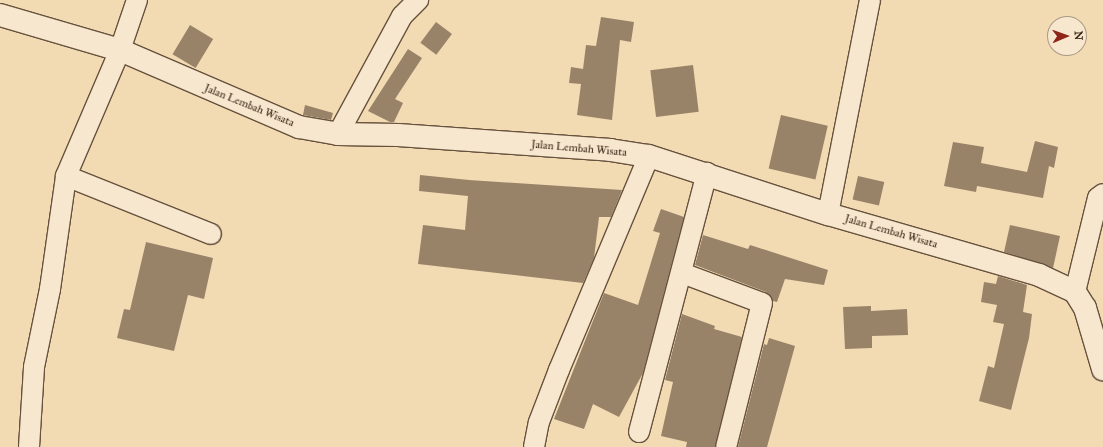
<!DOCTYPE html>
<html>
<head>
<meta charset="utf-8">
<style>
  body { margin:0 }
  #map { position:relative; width:1103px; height:447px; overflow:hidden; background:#f2dab3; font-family:"IM FELL Great Primer",serif }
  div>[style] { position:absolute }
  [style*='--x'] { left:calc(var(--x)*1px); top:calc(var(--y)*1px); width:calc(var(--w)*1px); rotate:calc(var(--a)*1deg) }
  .building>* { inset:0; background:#998368; transform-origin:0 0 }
  .roads { filter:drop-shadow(1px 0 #67523d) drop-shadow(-1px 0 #67523d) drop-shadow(0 1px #67523d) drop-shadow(0 -1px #67523d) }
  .minor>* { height:20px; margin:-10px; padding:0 10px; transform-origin:10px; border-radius:10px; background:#f7e7ce }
  .tertiary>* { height:22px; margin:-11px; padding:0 11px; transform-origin:11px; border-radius:11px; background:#f7e7ce }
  span { translate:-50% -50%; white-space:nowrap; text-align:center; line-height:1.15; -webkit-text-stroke:4px #f7e7ce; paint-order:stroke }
  .street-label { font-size:11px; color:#392516 }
  .north { position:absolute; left:1047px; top:16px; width:40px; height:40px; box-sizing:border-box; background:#f7e7ce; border:1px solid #ab9984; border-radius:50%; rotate:88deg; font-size:11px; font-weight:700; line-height:16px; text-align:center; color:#392516 }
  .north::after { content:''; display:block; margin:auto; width:14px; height:18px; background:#8f2418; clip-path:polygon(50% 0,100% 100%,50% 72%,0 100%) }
</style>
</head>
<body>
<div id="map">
  <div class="building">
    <div style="clip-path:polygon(601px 17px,634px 22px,631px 42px,620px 40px,612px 120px,577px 115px,581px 84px,569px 83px,571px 67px,583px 69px,586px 45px,596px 46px)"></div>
    <div style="left:436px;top:22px;width:20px;height:26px;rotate:37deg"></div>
    <div style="left:190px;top:25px;width:27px;height:34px;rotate:31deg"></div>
    <div style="clip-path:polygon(408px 49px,422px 58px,395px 99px,403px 103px,394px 122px,390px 122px,368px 111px)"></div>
    <div style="left:693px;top:65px;width:47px;height:43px;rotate:83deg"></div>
    <div style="clip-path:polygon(305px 105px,333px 113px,331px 120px,303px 115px)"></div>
    <div style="left:781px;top:115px;width:48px;height:55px;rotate:13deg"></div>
    <div style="clip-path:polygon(1035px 141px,1058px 147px,1054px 168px,1049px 166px,1043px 198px,977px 186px,976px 192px,944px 186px,953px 142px,984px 147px,981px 163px,1027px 172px)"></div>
    <div style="clip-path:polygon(420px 175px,469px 180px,622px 190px,611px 217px,599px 217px,594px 258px,583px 283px,418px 264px,423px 225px,465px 230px,468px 196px,419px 191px)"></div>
    <div style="left:858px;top:176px;width:27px;height:24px;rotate:13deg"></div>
    <div style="clip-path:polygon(661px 209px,684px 217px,643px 373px,619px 417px,593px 404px,584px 429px,554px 419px,604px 293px,638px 305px,660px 233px,653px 231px)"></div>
    <div style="clip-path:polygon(1010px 225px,1060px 236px,1053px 268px,1004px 252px)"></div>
    <div style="clip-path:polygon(703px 235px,748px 249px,750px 245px,828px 270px,824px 285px,785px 279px,777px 302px,773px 301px,766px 292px,695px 265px)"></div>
    <div style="clip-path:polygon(146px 242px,213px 258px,204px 299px,188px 295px,174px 351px,117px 338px,124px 309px,130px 310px)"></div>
    <div style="clip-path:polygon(998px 276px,1027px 285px,1023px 312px,1032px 314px,1029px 338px,1011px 410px,979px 401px,988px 366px,994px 368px,1004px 324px,993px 322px,997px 305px,981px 302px,984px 282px,996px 284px)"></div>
    <div style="clip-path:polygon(871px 306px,871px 311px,907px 309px,908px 335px,872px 336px,872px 348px,845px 349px,843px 307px)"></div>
    <div style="clip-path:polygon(682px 314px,715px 326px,714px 329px,742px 337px,715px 447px,686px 447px,687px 442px,661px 436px,673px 382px,665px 380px)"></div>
    <div style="clip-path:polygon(769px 338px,795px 346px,767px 447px,738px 447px,764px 344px,767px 345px)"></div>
  </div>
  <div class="roads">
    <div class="minor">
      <div style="--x:338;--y:134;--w:134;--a:-61.5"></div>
      <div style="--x:402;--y:16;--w:23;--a:-45"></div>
      <div style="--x:66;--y:176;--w:156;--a:21.8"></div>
      <div style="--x:828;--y:214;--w:218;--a:-78.9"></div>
      <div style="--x:682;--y:273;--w:85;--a:20.6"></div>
      <div style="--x:762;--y:303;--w:148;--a:104"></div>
      <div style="--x:1075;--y:292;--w:97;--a:-76.3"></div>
      <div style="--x:1098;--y:198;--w:6;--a:-39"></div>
      <div style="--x:639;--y:432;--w:268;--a:-75.3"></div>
      <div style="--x:29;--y:447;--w:80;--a:-86.4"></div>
      <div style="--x:34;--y:367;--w:80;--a:-78.4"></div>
      <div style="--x:50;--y:289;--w:114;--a:-81.9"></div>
      <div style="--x:66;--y:176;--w:137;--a:-66.8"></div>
      <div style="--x:120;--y:50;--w:53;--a:-71.2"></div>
      <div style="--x:534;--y:447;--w:25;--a:-79"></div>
      <div style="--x:539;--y:422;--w:56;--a:-69"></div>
      <div style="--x:559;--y:370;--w:232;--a:-67.2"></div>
    </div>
    <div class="tertiary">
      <div style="--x:0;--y:15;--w:125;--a:16.3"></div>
      <div style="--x:120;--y:50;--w:195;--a:23.3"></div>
      <div style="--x:299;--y:127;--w:40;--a:10"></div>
      <div style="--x:338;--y:134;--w:60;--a:1"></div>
      <div style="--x:398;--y:135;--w:213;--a:4"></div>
      <div style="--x:610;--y:150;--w:39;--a:9"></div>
      <div style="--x:649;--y:156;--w:188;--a:18"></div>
      <div style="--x:828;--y:214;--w:220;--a:16.1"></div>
      <div style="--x:1039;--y:275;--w:40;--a:25"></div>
      <div style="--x:1075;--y:292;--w:19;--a:58"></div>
      <div style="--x:1085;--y:308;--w:64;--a:73.6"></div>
    </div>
  </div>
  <div class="street-label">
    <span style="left:249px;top:106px;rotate:22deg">Jalan Lembah Wisata</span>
    <span style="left:579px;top:149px;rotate:5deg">Jalan Lembah Wisata</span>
    <span style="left:891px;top:232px;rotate:16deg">Jalan Lembah Wisata</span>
  </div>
  <div class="north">N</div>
</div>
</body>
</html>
